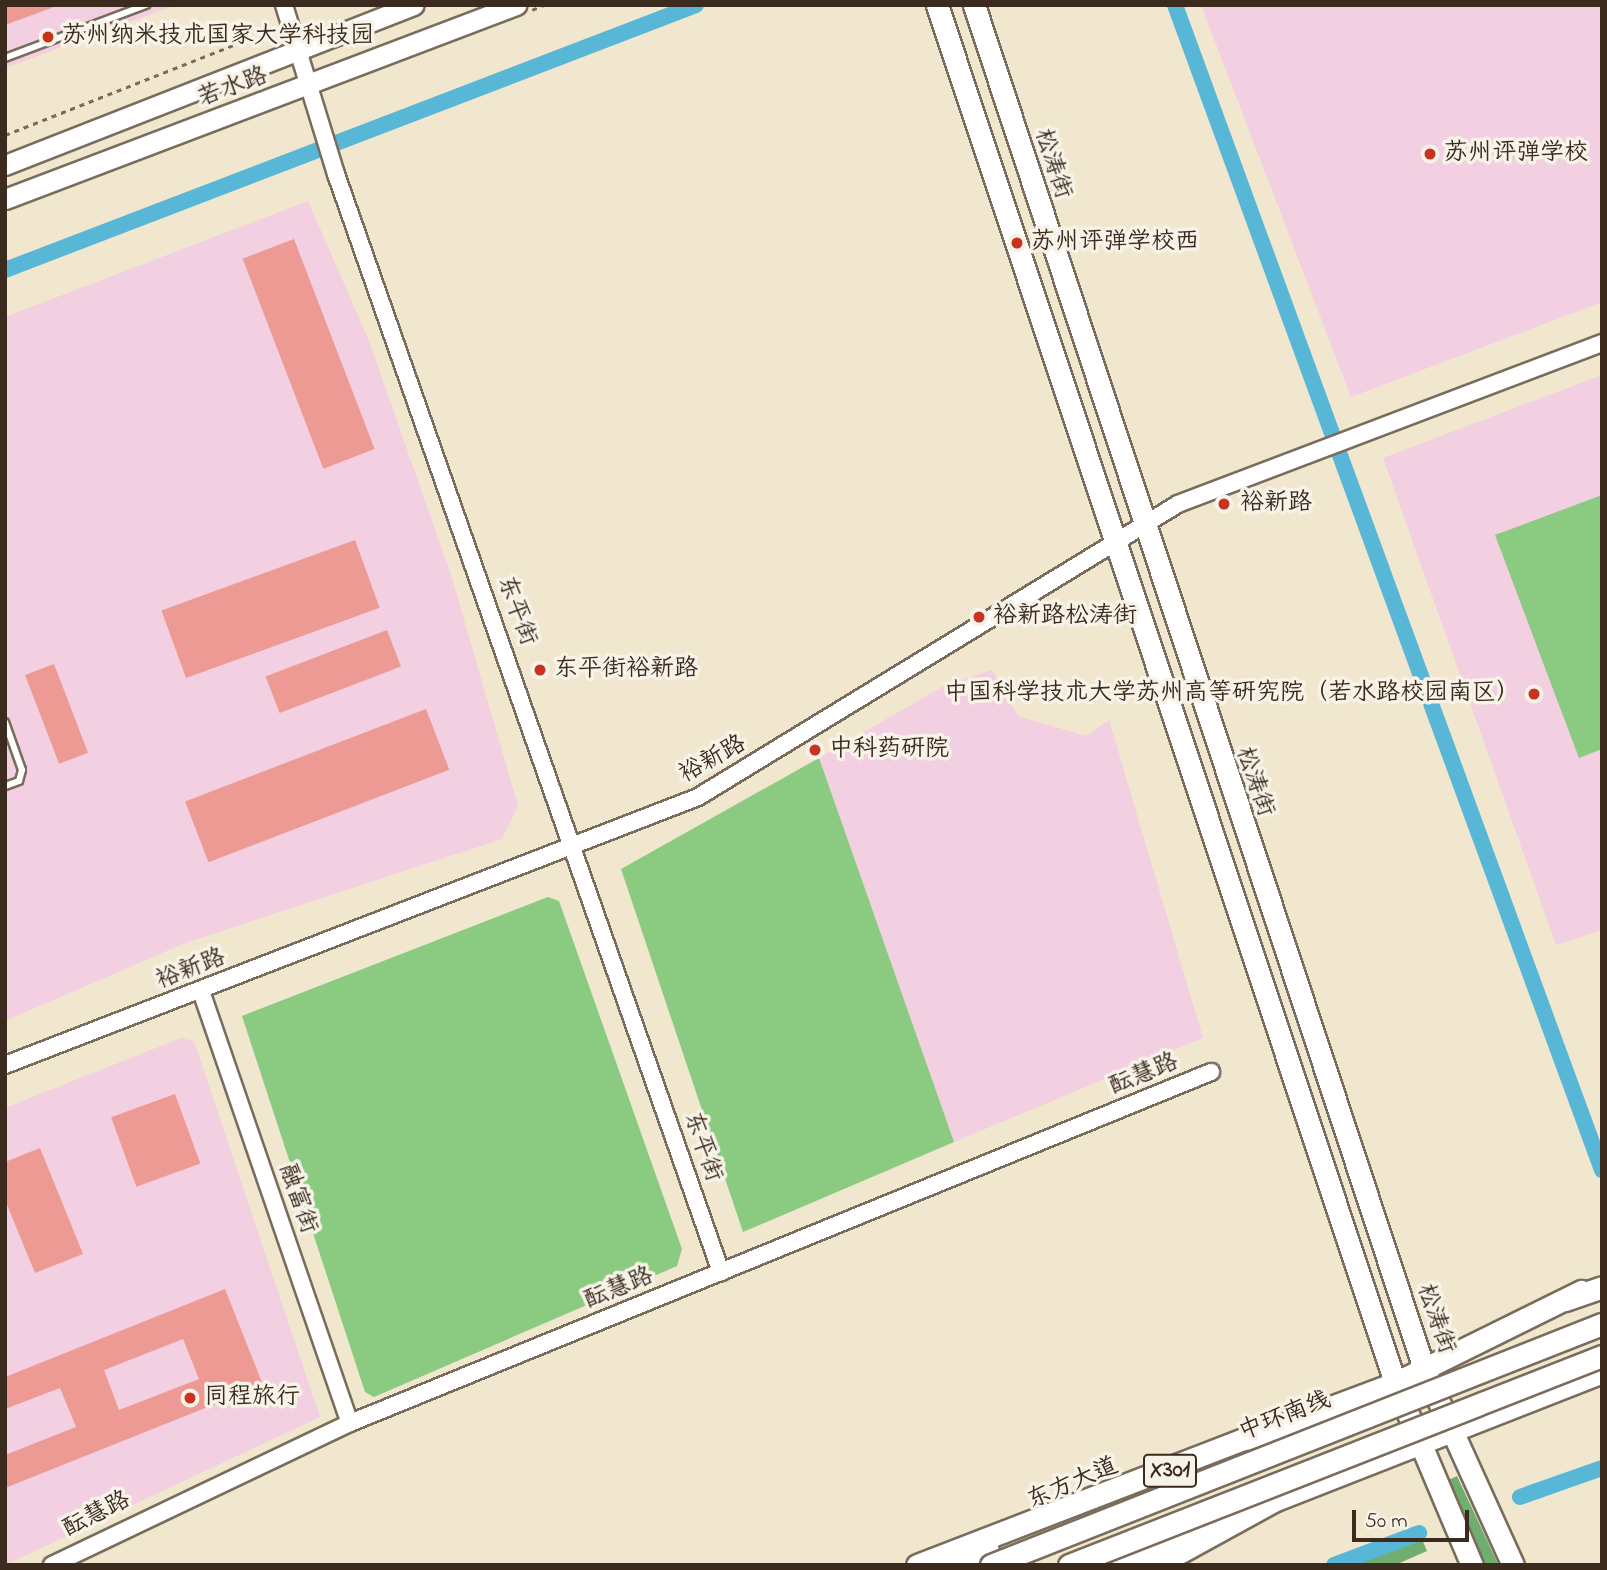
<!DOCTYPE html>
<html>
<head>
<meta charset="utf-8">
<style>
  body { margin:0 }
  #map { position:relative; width:1607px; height:1570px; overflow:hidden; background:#f0e7ce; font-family:"Indie Flower","LXGW WenKai TC",sans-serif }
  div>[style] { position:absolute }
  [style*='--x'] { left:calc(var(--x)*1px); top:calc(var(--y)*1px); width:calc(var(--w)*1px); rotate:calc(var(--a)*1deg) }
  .built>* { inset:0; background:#f2cfe1 }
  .green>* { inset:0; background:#8bca81 }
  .forest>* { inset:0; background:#70ae6f; transform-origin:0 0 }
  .canal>* { height:16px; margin:-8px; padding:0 8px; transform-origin:8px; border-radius:8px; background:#58b7d6 }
  .building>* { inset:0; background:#ee9a94; transform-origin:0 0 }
  .path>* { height:2.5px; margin-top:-1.25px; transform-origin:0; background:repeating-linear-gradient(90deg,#7a6c5c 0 5px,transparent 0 10px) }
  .roads { filter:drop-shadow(2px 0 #7a6c5c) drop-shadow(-2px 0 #7a6c5c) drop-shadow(0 2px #7a6c5c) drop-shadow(0 -2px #7a6c5c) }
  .service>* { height:6px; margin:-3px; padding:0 3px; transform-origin:3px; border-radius:3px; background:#fff }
  .tertiary>* { height:16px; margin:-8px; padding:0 8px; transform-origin:8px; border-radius:8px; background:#fff }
  .secondary>* { height:19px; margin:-9.5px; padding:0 9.5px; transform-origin:9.5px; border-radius:9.5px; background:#fff }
  .primary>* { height:21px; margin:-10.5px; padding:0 10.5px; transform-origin:10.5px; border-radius:10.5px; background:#fff }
  .trunk>* { height:21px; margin:-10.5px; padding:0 10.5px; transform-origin:10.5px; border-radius:10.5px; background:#fff }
  .bridges { filter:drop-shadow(2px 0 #7a6c5c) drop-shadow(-2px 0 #7a6c5c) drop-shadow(0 2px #7a6c5c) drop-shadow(0 -2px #7a6c5c) }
  .trunk-bridge>* { height:21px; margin:-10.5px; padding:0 10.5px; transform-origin:10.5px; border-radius:10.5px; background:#fff }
  .dots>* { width:19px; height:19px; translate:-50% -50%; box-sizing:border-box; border:4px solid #f7f3e8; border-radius:50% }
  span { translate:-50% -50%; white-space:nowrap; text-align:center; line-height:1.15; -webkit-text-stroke:7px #f7f3e8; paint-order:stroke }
  .shield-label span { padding:2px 5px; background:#f7f3e8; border:2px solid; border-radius:5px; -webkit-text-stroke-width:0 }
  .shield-label { font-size:23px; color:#3b2a1e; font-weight:700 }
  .poi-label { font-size:24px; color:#3b2a1e }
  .left { translate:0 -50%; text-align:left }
  .right { translate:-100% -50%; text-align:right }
  .street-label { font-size:24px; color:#3b2a1e }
  .frame { position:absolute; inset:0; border:7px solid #3b2a1e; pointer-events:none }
  .scale { position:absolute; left:1352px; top:1510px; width:117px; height:32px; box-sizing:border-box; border:4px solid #3b2a1e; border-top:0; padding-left:9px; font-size:21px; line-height:24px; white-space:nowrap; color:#3b2a1e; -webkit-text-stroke:5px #f7f3e8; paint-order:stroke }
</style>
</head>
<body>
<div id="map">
  <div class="built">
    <div style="clip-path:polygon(5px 5px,176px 5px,5px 68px)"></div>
    <div style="clip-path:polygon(1201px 5px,1602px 5px,1602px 302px,1351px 397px)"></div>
    <div style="clip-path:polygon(308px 201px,369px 341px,452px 578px,518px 806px,502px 839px,185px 943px,5px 1021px,5px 317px)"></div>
    <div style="clip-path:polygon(1602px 375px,1602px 930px,1556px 945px,1383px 458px)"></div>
    <div style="clip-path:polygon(992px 670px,1018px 716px,1086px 736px,1109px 720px,1203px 1038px,954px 1142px,819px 758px,942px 687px)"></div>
    <div style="clip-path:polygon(181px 1038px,194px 1041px,320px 1417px,5px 1565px,5px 1108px)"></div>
  </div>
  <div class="green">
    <div style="clip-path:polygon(1602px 495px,1602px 749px,1579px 758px,1495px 535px)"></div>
    <div style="clip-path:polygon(819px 758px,954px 1142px,743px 1232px,621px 869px)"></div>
    <div style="clip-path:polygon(548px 897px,559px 901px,682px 1249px,677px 1266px,374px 1397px,365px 1392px,242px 1016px)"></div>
  </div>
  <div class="forest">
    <div style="left:1457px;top:1476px;width:98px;height:14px;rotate:65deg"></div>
    <div style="clip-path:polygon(1419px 1532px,1427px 1551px,1395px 1565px,1347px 1565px)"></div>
  </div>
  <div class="canal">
    <div style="--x:1175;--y:5;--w:1241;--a:69.87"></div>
    <div style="--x:5;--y:270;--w:740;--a:-20.98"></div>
    <div style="--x:1520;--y:1497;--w:87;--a:-19.5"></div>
    <div style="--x:1334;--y:1565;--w:91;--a:-20.6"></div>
  </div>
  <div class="building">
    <div style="clip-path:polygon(5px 5px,54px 5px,54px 7px,5px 25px)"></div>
    <div style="left:294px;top:239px;width:225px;height:55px;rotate:69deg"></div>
    <div style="left:355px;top:540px;width:72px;height:206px;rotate:70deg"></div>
    <div style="left:387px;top:630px;width:39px;height:130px;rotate:69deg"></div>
    <div style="left:54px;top:664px;width:95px;height:31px;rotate:69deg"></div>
    <div style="left:426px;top:709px;width:65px;height:258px;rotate:69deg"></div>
    <div style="left:175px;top:1094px;width:74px;height:68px;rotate:70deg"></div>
    <div style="clip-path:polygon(40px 1148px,83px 1254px,35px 1273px,5px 1200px,5px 1162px)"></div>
    <div style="clip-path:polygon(evenodd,225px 1289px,263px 1385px,5px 1488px,5px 1455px,76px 1427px,60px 1388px,5px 1409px,5px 1377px,225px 1289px,183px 1339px,199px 1379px,119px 1410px,104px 1370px,183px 1339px)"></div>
  </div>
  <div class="path">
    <div style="--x:532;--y:10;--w:13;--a:-23"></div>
    <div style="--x:5;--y:135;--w:246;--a:-21.5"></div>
  </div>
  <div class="roads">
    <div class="service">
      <div style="--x:5;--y:58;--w:151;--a:-20.6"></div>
      <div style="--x:5;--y:722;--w:51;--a:70.5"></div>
      <div style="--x:22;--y:770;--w:11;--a:105"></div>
      <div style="--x:19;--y:781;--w:15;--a:160"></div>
    </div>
    <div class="tertiary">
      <div style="--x:284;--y:5;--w:177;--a:72.9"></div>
      <div style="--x:336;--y:174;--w:1164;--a:70.68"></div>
      <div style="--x:201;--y:991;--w:457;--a:71"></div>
      <div style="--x:5;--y:1065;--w:743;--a:-21.14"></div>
      <div style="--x:698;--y:797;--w:562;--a:-31.4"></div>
      <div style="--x:1178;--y:504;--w:454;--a:-20.8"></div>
      <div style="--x:52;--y:1565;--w:330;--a:-25.5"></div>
      <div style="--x:350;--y:1423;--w:930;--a:-22.18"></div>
    </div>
    <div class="secondary">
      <div style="--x:5;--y:165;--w:439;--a:-21.4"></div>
      <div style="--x:5;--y:199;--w:547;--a:-20.79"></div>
    </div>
    <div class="primary">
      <div style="--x:937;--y:5;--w:1452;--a:71.61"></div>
      <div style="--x:1395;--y:1383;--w:198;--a:67.1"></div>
      <div style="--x:974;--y:5;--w:1436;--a:71.74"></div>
      <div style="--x:1424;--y:1369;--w:215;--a:65.6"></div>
      <div style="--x:1246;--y:1439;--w:159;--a:-20.6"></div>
      <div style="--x:1395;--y:1383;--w:208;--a:-26.3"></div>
      <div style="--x:1258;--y:1507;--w:370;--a:-21.4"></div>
      <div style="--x:948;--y:1565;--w:43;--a:-23.6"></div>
      <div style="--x:1121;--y:1565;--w:96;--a:-23.4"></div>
    </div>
    <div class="trunk">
      <div style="--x:1565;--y:1300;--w:39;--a:-19"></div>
      <div style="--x:917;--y:1565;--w:370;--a:-21.1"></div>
      <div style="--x:1157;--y:1565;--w:135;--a:-28.8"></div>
    </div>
  </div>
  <div class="bridges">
    <div class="trunk-bridge">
      <div style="--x:991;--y:1565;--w:657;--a:-21.53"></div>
      <div style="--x:1069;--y:1565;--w:573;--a:-21.41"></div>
    </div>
  </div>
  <div class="dots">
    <div style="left:48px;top:37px;background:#c8321e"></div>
    <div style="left:1430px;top:154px;background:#c8321e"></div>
    <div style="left:1017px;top:243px;background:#c8321e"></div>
    <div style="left:1224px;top:504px;background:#c8321e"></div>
    <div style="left:979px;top:617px;background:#c8321e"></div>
    <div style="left:540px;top:670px;background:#c8321e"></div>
    <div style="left:1534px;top:694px;background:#c8321e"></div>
    <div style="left:815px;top:750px;background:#c8321e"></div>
    <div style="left:190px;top:1398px;background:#c8321e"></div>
  </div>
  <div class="shield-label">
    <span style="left:1170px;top:1471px">X301</span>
  </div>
  <div class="poi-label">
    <span class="left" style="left:62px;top:37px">苏州纳米技术国家大学科技园</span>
    <span class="left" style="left:1444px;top:154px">苏州评弹学校</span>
    <span class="left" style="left:1031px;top:243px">苏州评弹学校西</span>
    <span class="left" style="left:1240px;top:504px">裕新路</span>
    <span class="left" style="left:993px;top:617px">裕新路松涛街</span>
    <span class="left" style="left:554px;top:670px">东平街裕新路</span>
    <span class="right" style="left:1520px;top:694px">中国科学技术大学苏州高等研究院（若水路校园南区）</span>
    <span class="left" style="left:829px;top:750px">中科药研院</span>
    <span class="left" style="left:204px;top:1398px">同程旅行</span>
  </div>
  <div class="street-label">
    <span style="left:233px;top:88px;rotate:-20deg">若水路</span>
    <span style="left:1052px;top:164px;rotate:72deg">松涛街</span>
    <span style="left:516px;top:611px;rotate:70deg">东平街</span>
    <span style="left:713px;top:760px;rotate:-29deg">裕新路</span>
    <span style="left:1254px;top:782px;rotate:71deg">松涛街</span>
    <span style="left:191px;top:970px;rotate:-21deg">裕新路</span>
    <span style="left:1144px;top:1075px;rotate:-22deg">酝慧路</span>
    <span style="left:702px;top:1147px;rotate:71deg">东平街</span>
    <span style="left:297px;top:1199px;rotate:71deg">融富街</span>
    <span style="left:619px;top:1289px;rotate:-22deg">酝慧路</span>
    <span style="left:1435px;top:1319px;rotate:71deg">松涛街</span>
    <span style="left:1285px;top:1417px;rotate:-21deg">中环南线</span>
    <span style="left:1073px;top:1484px;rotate:-23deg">东方大道</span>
    <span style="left:97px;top:1515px;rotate:-27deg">酝慧路</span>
  </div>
  <div class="frame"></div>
  <div class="scale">50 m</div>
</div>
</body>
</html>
